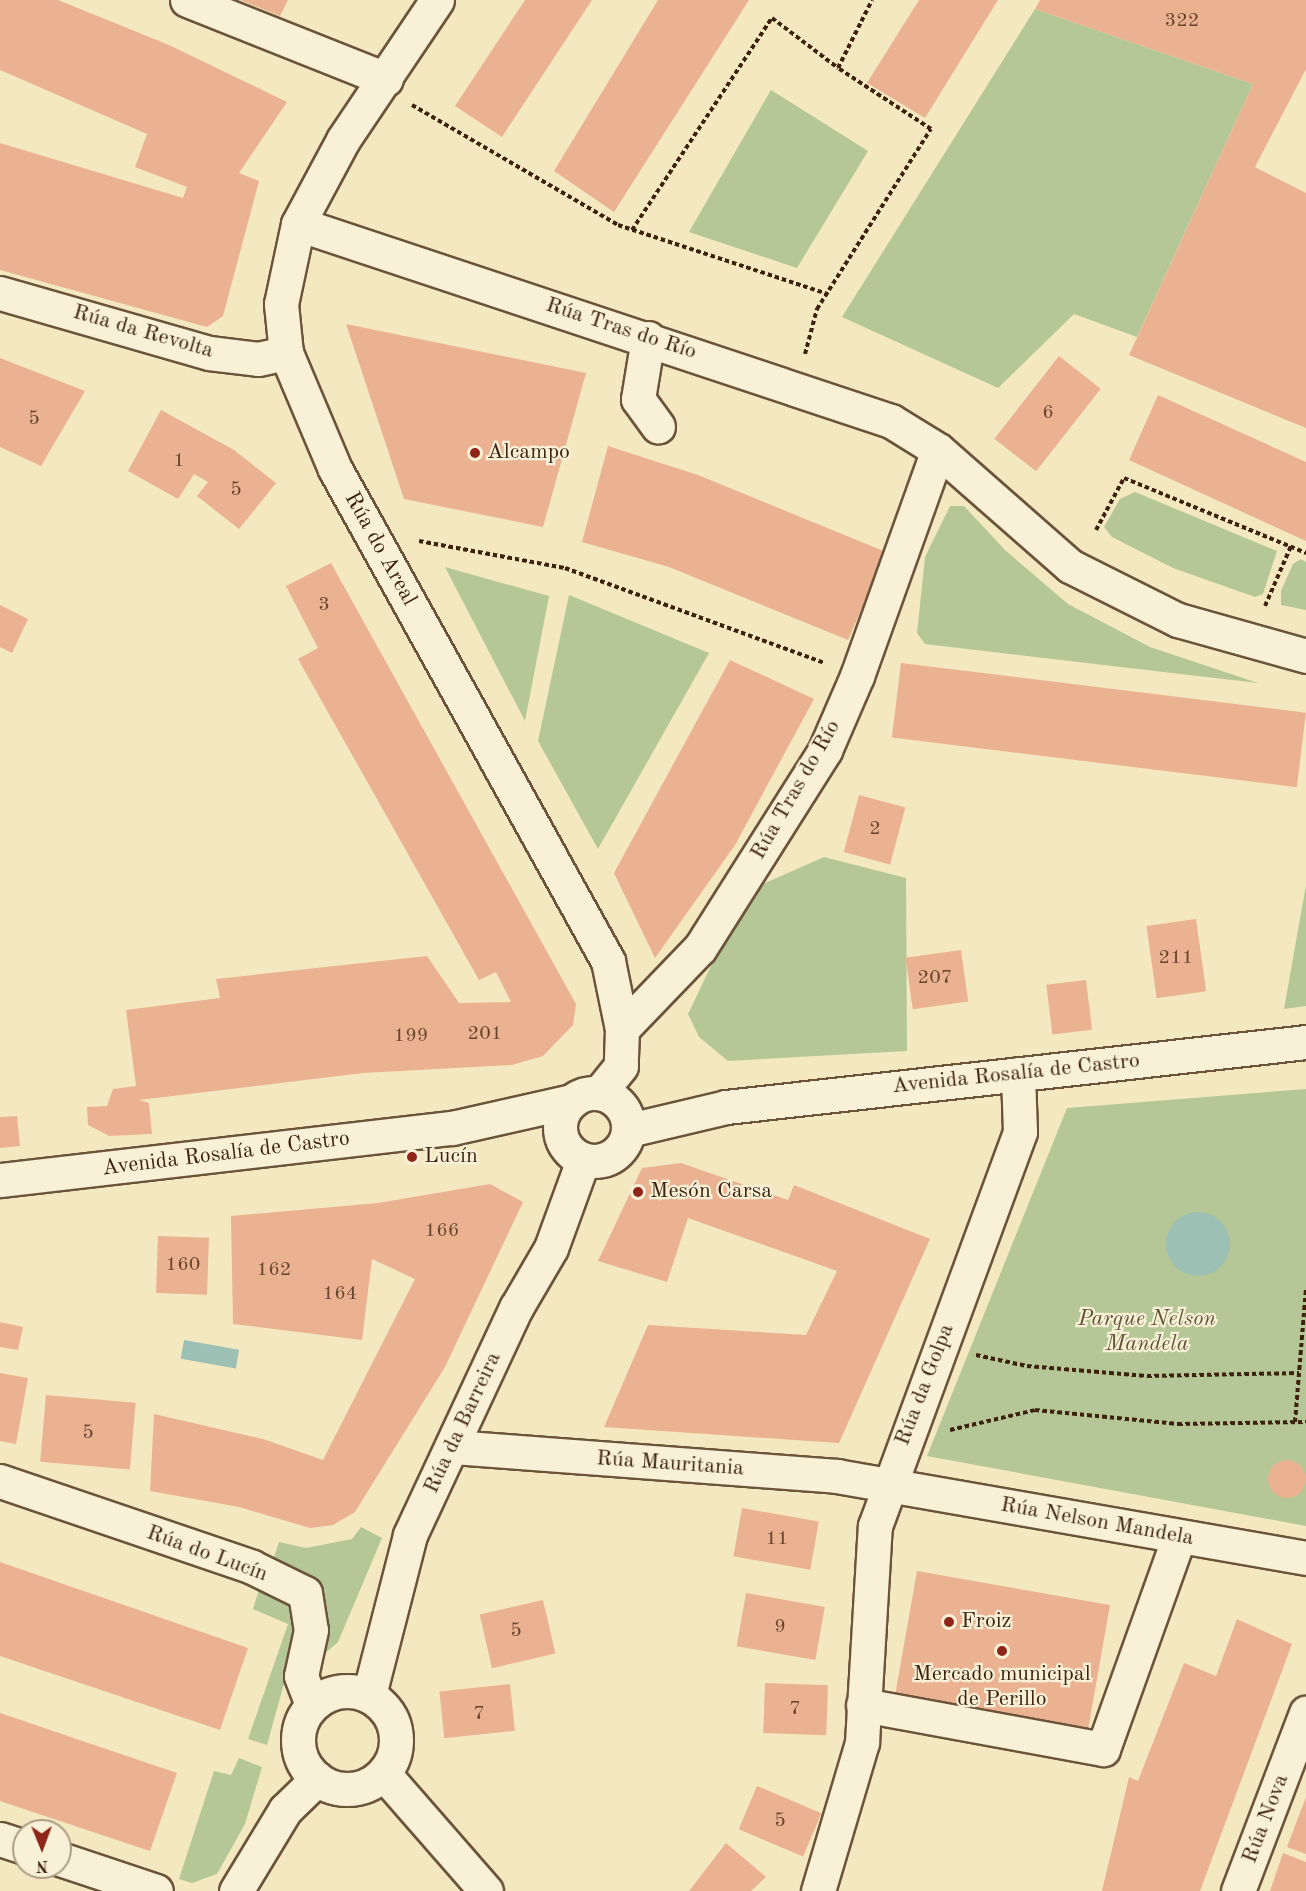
<!DOCTYPE html>
<html>
<head>
<meta charset="utf-8">
<style>
  body { margin:0 }
  #map { position:relative; width:1306px; height:1891px; overflow:hidden; background:#f4e8c1; font-family:"Old Standard TT",serif }
  div>[style] { position:absolute }
  [style*='--x'] { left:calc(var(--x)*1px); top:calc(var(--y)*1px); width:calc(var(--w)*1px); rotate:calc(var(--a)*1deg) }
  .green>* { inset:0; background:#b5c797 }
  .water>* { inset:0; background:#9cc0b3; transform-origin:0 0 }
  .round { border-radius:50% }
  .building>* { inset:0; background:#ebb292; transform-origin:0 0 }
  .path>* { height:4px; margin-top:-2px; transform-origin:0; background:repeating-linear-gradient(90deg,#3d220d 0 4.5px,transparent 0 7.5px) }
  .roads { filter:drop-shadow(2px 0 #6b543a) drop-shadow(-2px 0 #6b543a) drop-shadow(0 2px #6b543a) drop-shadow(0 -2px #6b543a) }
  .minor>* { height:33px; margin:-16.5px; padding:0 16.5px; transform-origin:16.5px; border-radius:16.5px; background:#f8f0d7 }
  .minor>.ring { margin:-16.5px; padding:0; box-sizing:content-box; background:none; border:33px solid #f8f0d7; border-radius:50% }
  .dots>* { width:16px; height:16px; translate:-50% -50%; box-sizing:border-box; border:3px solid #f8f0d7; border-radius:50% }
  span { translate:-50% -50%; white-space:nowrap; text-align:center; line-height:1.15; -webkit-text-stroke:4.5px #f8f0d7; paint-order:stroke }
  .number-label { font-size:20px; color:#68462e }
  .number-label span { -webkit-text-stroke-width:0 }
  .street-label { font-size:22px; color:#3d220d }
  .poi-label { font-size:22px; color:#3d220d }
  .left { translate:0 -50%; text-align:left }
  .park-label { font-size:22px; color:#615436; font-style:italic }
  .north { position:absolute; left:12px; top:1819px; width:60px; height:60px; box-sizing:border-box; background:#f8f0d7; border:2px solid #ad9e86; border-radius:50%; rotate:179deg; font-size:16px; font-weight:700; line-height:24px; text-align:center; color:#3d220d }
  .north::after { content:''; display:block; margin:auto; width:21px; height:27px; background:#8f2418; clip-path:polygon(50% 0,100% 100%,50% 72%,0 100%) }
</style>
</head>
<body>
<div id="map">
  <div class="green">
    <div style="clip-path:polygon(1035px 9px,1253px 84px,1137px 337px,1074px 314px,998px 388px,842px 317px)"></div>
    <div style="clip-path:polygon(771px 90px,868px 151px,797px 268px,689px 232px)"></div>
    <div style="clip-path:polygon(1135px 492px,1277px 551px,1263px 594px,1255px 597px,1173px 568px,1112px 537px,1104px 527px,1120px 499px)"></div>
    <div style="clip-path:polygon(950px 506px,964px 506px,1005px 550px,1068px 604px,1150px 647px,1258px 683px,925px 644px,917px 633px,925px 557px)"></div>
    <div style="clip-path:polygon(1301px 559px,1306px 562px,1306px 610px,1281px 605px,1281px 591px,1293px 564px)"></div>
    <div style="clip-path:polygon(445px 567px,549px 596px,525px 721px)"></div>
    <div style="clip-path:polygon(569px 595px,709px 653px,598px 849px,538px 741px)"></div>
    <div style="clip-path:polygon(824px 857px,906px 878px,907px 1051px,728px 1061px,699px 1037px,688px 1014px,720px 947px,763px 884px)"></div>
    <div style="clip-path:polygon(1306px 885px,1306px 1006px,1284px 1009px)"></div>
    <div style="clip-path:polygon(1306px 1089px,1306px 1526px,927px 1456px,1067px 1108px)"></div>
    <div style="clip-path:polygon(361px 1527px,382px 1538px,338px 1642px,322px 1656px,315px 1591px,299px 1571px,273px 1560px,279px 1542px,306px 1548px,352px 1539px)"></div>
    <div style="clip-path:polygon(261px 1583px,288px 1595px,296px 1612px,296px 1640px,267px 1745px,248px 1739px,288px 1624px,253px 1609px)"></div>
    <div style="clip-path:polygon(239px 1758px,262px 1767px,245px 1824px,217px 1874px,192px 1883px,179px 1879px,214px 1771px,231px 1775px)"></div>
  </div>
  <div class="water">
    <div class="round" style="left:1166px;top:1212px;width:64px;height:64px"></div>
    <div style="left:184px;top:1340px;width:56px;height:19px;rotate:10deg"></div>
  </div>
  <div class="building">
    <div style="clip-path:polygon(0 0,58px 0,169px 45px,287px 102px,239px 173px,259px 181px,223px 316px,207px 327px,0 270px,0 143px,183px 198px,187px 187px,135px 167px,147px 134px,0 70px)"></div>
    <div style="clip-path:polygon(240px 0,288px 0,280px 16px)"></div>
    <div style="clip-path:polygon(525px 0,592px 0,502px 137px,455px 106px)"></div>
    <div style="clip-path:polygon(658px 0,749px 0,614px 212px,554px 171px)"></div>
    <div style="clip-path:polygon(919px 0,998px 0,925px 118px,867px 83px)"></div>
    <div style="clip-path:polygon(1040px 0,1306px 0,1306px 69px,1255px 167px,1306px 193px,1306px 428px,1129px 355px,1253px 84px,1035px 9px)"></div>
    <div style="clip-path:polygon(346px 324px,586px 373px,543px 527px,404px 499px)"></div>
    <div style="left:1059px;top:356px;width:53px;height:105px;rotate:38deg"></div>
    <div style="clip-path:polygon(0 358px,85px 391px,41px 466px,0 447px)"></div>
    <div style="clip-path:polygon(1158px 395px,1306px 462px,1306px 541px,1129px 460px)"></div>
    <div style="clip-path:polygon(161px 410px,234px 450px,276px 483px,239px 529px,197px 496px,208px 482px,194px 474px,178px 499px,128px 471px)"></div>
    <div style="clip-path:polygon(608px 446px,698px 475px,886px 552px,848px 640px,669px 567px,582px 542px)"></div>
    <div style="clip-path:polygon(331px 563px,576px 1004px,573px 1025px,543px 1056px,512px 1065px,363px 1073px,139px 1100px,149px 1103px,152px 1134px,109px 1136px,88px 1125px,87px 1107px,107px 1106px,113px 1089px,136px 1086px,126px 1010px,220px 998px,216px 979px,427px 956px,459px 1003px,511px 1002px,496px 972px,479px 980px,298px 659px,318px 648px,286px 586px)"></div>
    <div style="clip-path:polygon(0 605px,28px 619px,12px 653px,0 647px)"></div>
    <div style="clip-path:polygon(730px 660px,814px 699px,735px 845px,655px 958px,614px 873px)"></div>
    <div style="left:901px;top:663px;width:408px;height:75px;rotate:7deg"></div>
    <div style="left:859px;top:795px;width:48px;height:59px;rotate:15deg"></div>
    <div style="left:1196px;top:919px;width:73px;height:50px;rotate:82deg"></div>
    <div style="left:961px;top:950px;width:52px;height:56px;rotate:82deg"></div>
    <div style="left:1086px;top:980px;width:50px;height:40px;rotate:83deg"></div>
    <div style="clip-path:polygon(17px 1116px,20px 1146px,0 1148px,0 1117px)"></div>
    <div style="clip-path:polygon(681px 1163px,788px 1200px,794px 1185px,930px 1239px,839px 1443px,604px 1427px,648px 1325px,806px 1335px,837px 1271px,688px 1218px,667px 1282px,598px 1261px,642px 1168px)"></div>
    <div style="clip-path:polygon(490px 1184px,523px 1202px,445px 1367px,355px 1512px,333px 1525px,310px 1528px,239px 1507px,150px 1491px,154px 1414px,263px 1439px,323px 1460px,415px 1279px,372px 1259px,362px 1340px,233px 1324px,231px 1216px,378px 1203px)"></div>
    <div style="left:158px;top:1236px;width:51px;height:57px;rotate:2deg"></div>
    <div style="clip-path:polygon(0 1322px,23px 1327px,18px 1350px,0 1347px)"></div>
    <div style="clip-path:polygon(0 1373px,28px 1378px,16px 1444px,0 1441px)"></div>
    <div style="left:46px;top:1395px;width:90px;height:67px;rotate:5deg"></div>
    <div class="round" style="left:1268px;top:1460px;width:38px;height:38px"></div>
    <div style="left:742px;top:1508px;width:78px;height:49px;rotate:10deg"></div>
    <div style="clip-path:polygon(0 1562px,248px 1648px,220px 1730px,0 1656px)"></div>
    <div style="left:917px;top:1571px;width:196px;height:127px;rotate:10deg"></div>
    <div style="left:746px;top:1593px;width:80px;height:54px;rotate:10deg"></div>
    <div style="left:543px;top:1600px;width:55px;height:65px;rotate:77deg"></div>
    <div style="clip-path:polygon(1237px 1619px,1292px 1644px,1200px 1891px,1102px 1891px,1129px 1777px,1138px 1781px,1184px 1663px,1216px 1676px)"></div>
    <div style="left:765px;top:1683px;width:63px;height:50px;rotate:2deg"></div>
    <div style="left:510px;top:1684px;width:47px;height:71px;rotate:84deg"></div>
    <div style="clip-path:polygon(0 1713px,177px 1773px,150px 1851px,0 1801px)"></div>
    <div style="left:757px;top:1786px;width:70px;height:47px;rotate:23deg"></div>
    <div style="clip-path:polygon(1306px 1797px,1306px 1854px,1287px 1847px)"></div>
    <div style="clip-path:polygon(726px 1843px,766px 1877px,751px 1891px,689px 1891px)"></div>
    <div style="clip-path:polygon(1283px 1853px,1306px 1862px,1306px 1891px,1270px 1891px)"></div>
  </div>
  <div class="path">
    <div style="--x:412;--y:105;--w:238;--a:30.2"></div>
    <div style="--x:618;--y:225;--w:221;--a:18.2"></div>
    <div style="--x:632;--y:230;--w:254;--a:-56.6"></div>
    <div style="--x:772;--y:18;--w:83;--a:37.1"></div>
    <div style="--x:805;--y:354;--w:47;--a:-75.1"></div>
    <div style="--x:817;--y:309;--w:213;--a:-57.7"></div>
    <div style="--x:931;--y:129;--w:111;--a:-146.7"></div>
    <div style="--x:838;--y:68;--w:76;--a:-63.4"></div>
    <div style="--x:1096;--y:530;--w:59;--a:-61.7"></div>
    <div style="--x:1124;--y:478;--w:197;--a:22.4"></div>
    <div style="--x:419;--y:541;--w:148;--a:10.5"></div>
    <div style="--x:565;--y:568;--w:276;--a:20.1"></div>
    <div style="--x:1265;--y:606;--w:65;--a:-66.6"></div>
    <div style="--x:976;--y:1355;--w:52;--a:12.2"></div>
    <div style="--x:1027;--y:1366;--w:120;--a:4.8"></div>
    <div style="--x:1147;--y:1376;--w:152;--a:-1.1"></div>
    <div style="--x:1295;--y:1422;--w:135;--a:-85.3"></div>
    <div style="--x:950;--y:1430;--w:87;--a:-13.2"></div>
    <div style="--x:1035;--y:1410;--w:144;--a:5.6"></div>
    <div style="--x:1178;--y:1424;--w:128;--a:-0.9"></div>
  </div>
  <div class="roads">
    <div class="minor">
      <div style="--x:187;--y:0;--w:214;--a:21.7"></div>
      <div style="--x:437;--y:0;--w:169;--a:123.9"></div>
      <div style="--x:343;--y:140;--w:95;--a:118.2"></div>
      <div style="--x:298;--y:224;--w:82;--a:102"></div>
      <div style="--x:281;--y:304;--w:49;--a:84.2"></div>
      <div style="--x:286;--y:353;--w:126;--a:67.1"></div>
      <div style="--x:335;--y:469;--w:563;--a:60.98"></div>
      <div style="--x:608;--y:961;--w:69;--a:78.4"></div>
      <div style="--x:622;--y:1029;--w:37;--a:92"></div>
      <div style="--x:621;--y:1066;--w:35;--a:129"></div>
      <div style="--x:298;--y:224;--w:625;--a:18.38"></div>
      <div style="--x:891;--y:421;--w:55;--a:31.7"></div>
      <div style="--x:938;--y:450;--w:176;--a:41.3"></div>
      <div style="--x:1070;--y:566;--w:121;--a:26.6"></div>
      <div style="--x:1178;--y:620;--w:133;--a:15.7"></div>
      <div style="--x:0;--y:293;--w:217;--a:16"></div>
      <div style="--x:209;--y:353;--w:49;--a:7"></div>
      <div style="--x:258;--y:359;--w:29;--a:-12"></div>
      <div style="--x:648;--y:338;--w:62;--a:99.3"></div>
      <div style="--x:638;--y:399;--w:34;--a:54"></div>
      <div style="--x:622;--y:1029;--w:112;--a:-46.1"></div>
      <div style="--x:700;--y:948;--w:234;--a:-57.7"></div>
      <div style="--x:825;--y:750;--w:81;--a:-66.6"></div>
      <div style="--x:857;--y:676;--w:240;--a:-70.3"></div>
      <div class="ring" style="left:560px;top:1093px;width:35px;height:35px"></div>
      <div style="--x:629;--y:1130;--w:100;--a:-13.3"></div>
      <div style="--x:726;--y:1107;--w:584;--a:-6.39"></div>
      <div style="--x:0;--y:1180;--w:455;--a:-6.6"></div>
      <div style="--x:452;--y:1128;--w:123;--a:-12.7"></div>
      <div style="--x:453;--y:1447;--w:385;--a:4.3"></div>
      <div style="--x:837;--y:1476;--w:476;--a:9.9"></div>
      <div style="--x:0;--y:1481;--w:266;--a:18.8"></div>
      <div style="--x:252;--y:1567;--w:59;--a:26.1"></div>
      <div style="--x:305;--y:1593;--w:37;--a:81"></div>
      <div style="--x:311;--y:1630;--w:47;--a:102.3"></div>
      <div style="--x:301;--y:1676;--w:30;--a:69"></div>
      <div class="ring" style="left:298px;top:1691px;width:65px;height:65px"></div>
      <div style="--x:369;--y:1695;--w:165;--a:-75.6"></div>
      <div style="--x:410;--y:1535;--w:251;--a:-65"></div>
      <div style="--x:516;--y:1308;--w:69;--a:-59.7"></div>
      <div style="--x:551;--y:1248;--w:94;--a:-70"></div>
      <div style="--x:863;--y:1705;--w:244;--a:10.4"></div>
      <div style="--x:1103;--y:1749;--w:225;--a:-70.3"></div>
      <div style="--x:384;--y:1774;--w:155;--a:48.9"></div>
      <div style="--x:0;--y:1839;--w:25;--a:18"></div>
      <div style="--x:60;--y:1859;--w:101;--a:18.4"></div>
      <div style="--x:236;--y:1891;--w:95;--a:-58.8"></div>
      <div style="--x:285;--y:1810;--w:45;--a:-44.1"></div>
      <div style="--x:818;--y:1891;--w:155;--a:-73.5"></div>
      <div style="--x:862;--y:1742;--w:216;--a:-86.6"></div>
      <div style="--x:875;--y:1526;--w:420;--a:-69.8"></div>
      <div style="--x:1020;--y:1132;--w:58;--a:-92"></div>
      <div style="--x:1238;--y:1891;--w:191;--a:-69.1"></div>
    </div>
  </div>
  <div class="dots">
    <div style="left:475px;top:453px;background:#8f2418"></div>
    <div style="left:412px;top:1157px;background:#8f2418"></div>
    <div style="left:638px;top:1192px;background:#8f2418"></div>
    <div style="left:949px;top:1622px;background:#8f2418"></div>
    <div style="left:1002px;top:1651px;background:#8f2418"></div>
  </div>
  <div class="number-label">
    <span style="left:1182px;top:21px">322</span>
    <span style="left:1048px;top:413px">6</span>
    <span style="left:34px;top:419px">5</span>
    <span style="left:179px;top:461px">1</span>
    <span style="left:236px;top:490px">5</span>
    <span style="left:324px;top:605px">3</span>
    <span style="left:875px;top:829px">2</span>
    <span style="left:1176px;top:958px">211</span>
    <span style="left:935px;top:978px">207</span>
    <span style="left:485px;top:1034px">201</span>
    <span style="left:411px;top:1036px">199</span>
    <span style="left:442px;top:1231px">166</span>
    <span style="left:183px;top:1265px">160</span>
    <span style="left:274px;top:1270px">162</span>
    <span style="left:340px;top:1294px">164</span>
    <span style="left:88px;top:1433px">5</span>
    <span style="left:777px;top:1539px">11</span>
    <span style="left:780px;top:1627px">9</span>
    <span style="left:516px;top:1631px">5</span>
    <span style="left:795px;top:1709px">7</span>
    <span style="left:479px;top:1714px">7</span>
    <span style="left:780px;top:1821px">5</span>
  </div>
  <div class="street-label">
    <span style="left:621px;top:329px;rotate:18deg">Rúa Tras do Río</span>
    <span style="left:143px;top:332px;rotate:16deg">Rúa da Revolta</span>
    <span style="left:380px;top:549px;rotate:61deg">Rúa do Areal</span>
    <span style="left:796px;top:790px;rotate:-60deg">Rúa Tras do Río</span>
    <span style="left:1016px;top:1074px;rotate:-6deg">Avenida Rosalía de Castro</span>
    <span style="left:226px;top:1154px;rotate:-7deg">Avenida Rosalía de Castro</span>
    <span style="left:925px;top:1385px;rotate:-69deg">Rúa da Golpa</span>
    <span style="left:463px;top:1423px;rotate:-65deg">Rúa da Barreira</span>
    <span style="left:670px;top:1464px;rotate:4deg">Rúa Mauritania</span>
    <span style="left:1097px;top:1522px;rotate:10deg">Rúa Nelson Mandela</span>
    <span style="left:207px;top:1554px;rotate:20deg">Rúa do Lucín</span>
    <span style="left:1266px;top:1819px;rotate:-69deg">Rúa Nova</span>
  </div>
  <div class="poi-label">
    <span class="left" style="left:487px;top:453px">Alcampo</span>
    <span class="left" style="left:424px;top:1157px">Lucín</span>
    <span class="left" style="left:650px;top:1192px">Mesón Carsa</span>
    <span class="left" style="left:961px;top:1622px">Froiz</span>
    <span style="left:1002px;top:1687px">Mercado municipal<br>de Perillo</span>
  </div>
  <div class="park-label">
    <span style="left:1147px;top:1332px">Parque Nelson<br>Mandela</span>
  </div>
  <div class="north">N</div>
</div>
</body>
</html>
